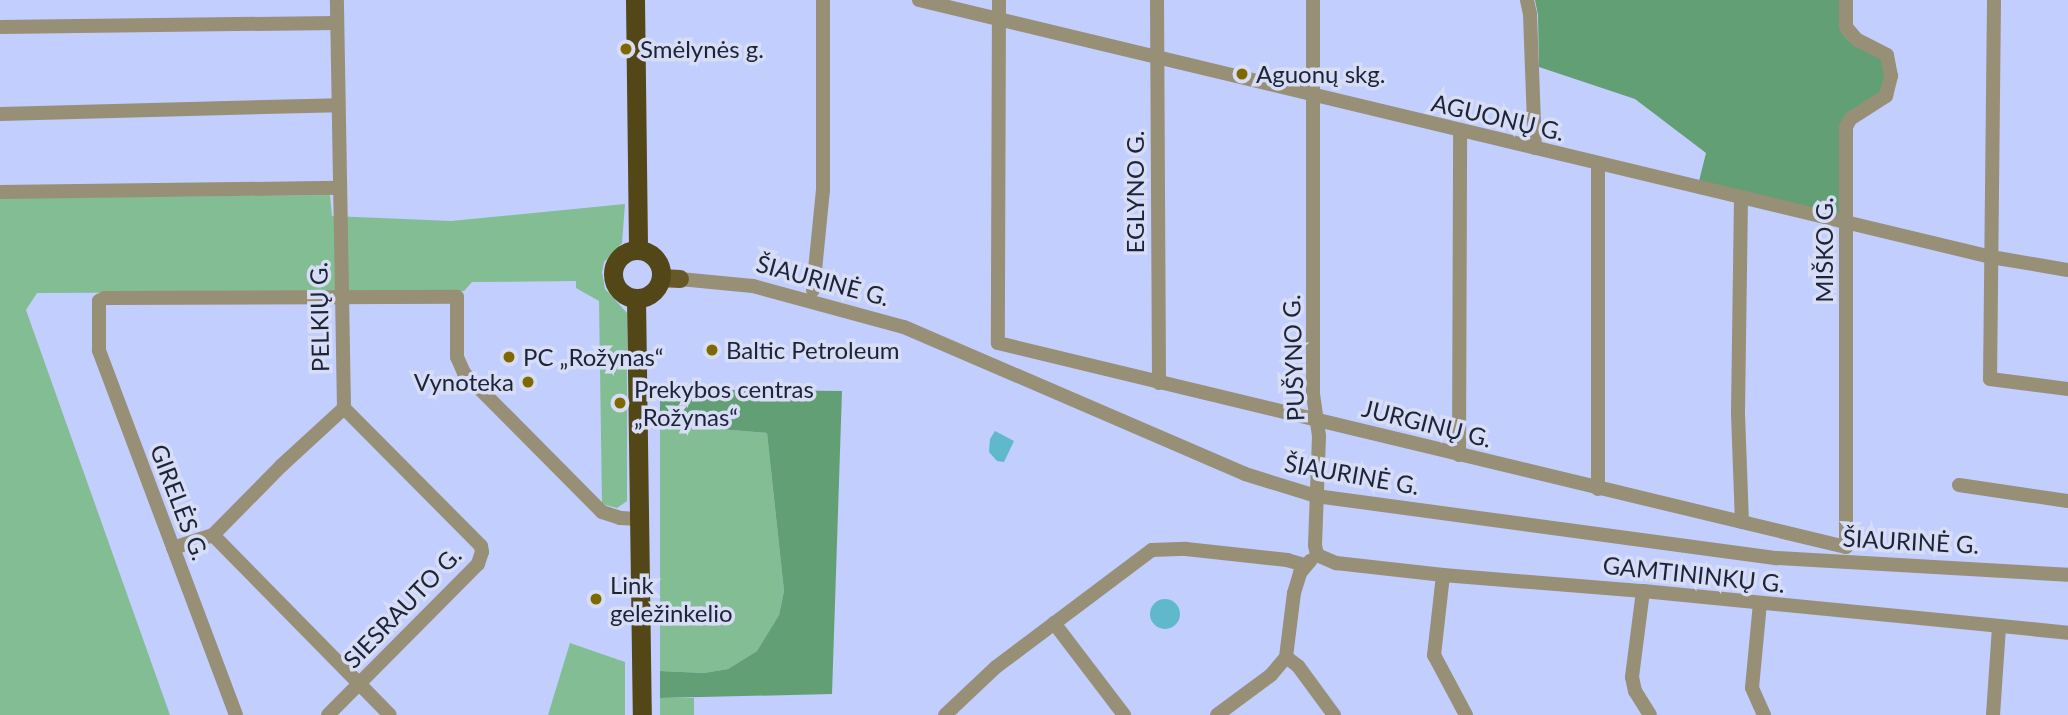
<!DOCTYPE html>
<html>
<head>
<meta charset="utf-8">
<style>
  body { margin:0 }
  #map { position:relative; width:2068px; height:715px; overflow:hidden; background:#c2cefd; font-family:Lato,sans-serif }
  div>[style] { position:absolute }
  [style*='--x'] { left:calc(var(--x)*1px); top:calc(var(--y)*1px); width:calc(var(--w)*1px); rotate:calc(var(--a)*1deg) }
  .green>* { inset:0; background:#83bd94; transform-origin:0 0 }
  .forest>* { inset:0; background:#639f75 }
  .water>* { inset:0; background:#5fb9cb }
  .round { border-radius:50% }
  .minor>* { height:14px; margin:-7px; padding:0 7px; transform-origin:7px; border-radius:7px; background:#978f76 }
  .major>* { height:18px; margin:-9px; padding:0 9px; transform-origin:9px; border-radius:9px; background:#675927 }
  .highway>* { height:19px; margin:-9.5px; padding:0 9.5px; transform-origin:9.5px; border-radius:9.5px; background:#534617 }
  .highway>.ring { margin:-9.5px; padding:0; box-sizing:content-box; background:none; border:19px solid #534617; border-radius:50% }
  .dots>* { width:19px; height:19px; translate:-50% -50%; box-sizing:border-box; border:4px solid #d6ddf5; border-radius:50% }
  span { translate:-50% -50%; white-space:nowrap; text-align:center; line-height:1.15; -webkit-text-stroke:7px #d6ddf5; paint-order:stroke }
  .poi-label { font-size:24px; color:#1d2338 }
  .left { translate:0 -50%; text-align:left }
  .right { translate:-100% -50%; text-align:right }
  .street-label { font-size:24px; color:#1d2338 }
</style>
</head>
<body>
<div id="map">
  <div class="green">
    <div style="clip-path:polygon(330px 195px,332px 216px,451px 221px,625px 204px,622px 243px,604px 262px,602px 272px,605px 289px,627px 313px,627px 501px,617px 508px,602px 504px,599px 301px,576px 288px,576px 281px,472px 282px,464px 291px,37px 293px,26px 310px,170px 715px,0 715px,0 198px)"></div>
    <div style="clip-path:polygon(660px 424px,767px 433px,784px 591px,779px 615px,757px 651px,728px 669px,704px 673px,660px 671px)"></div>
    <div style="clip-path:polygon(570px 643px,625px 662px,625px 715px,548px 715px)"></div>
    <div style="left:660px;top:698px;width:34px;height:17px"></div>
  </div>
  <div class="forest">
    <div style="clip-path:polygon(1535px 0,1842px 0,1842px 33px,1849px 41px,1878px 53px,1886px 68px,1882px 95px,1848px 116px,1841px 217px,1699px 181px,1706px 153px,1635px 99px,1539px 67px,1538px 15px)"></div>
    <div style="clip-path:polygon(726px 390px,842px 391px,832px 694px,660px 698px,660px 671px,704px 673px,728px 669px,757px 651px,779px 615px,784px 591px,767px 433px,660px 424px,660px 392px)"></div>
  </div>
  <div class="water">
    <div style="clip-path:polygon(995px 431px,1014px 441px,1004px 462px,997px 461px,989px 452px,990px 439px)"></div>
    <div class="round" style="left:1150px;top:599px;width:30px;height:30px"></div>
  </div>
  <div class="minor">
    <div style="--x:919;--y:0;--w:1102;--a:13.48"></div>
    <div style="--x:1991;--y:257;--w:78;--a:9.6"></div>
    <div style="--x:999;--y:0;--w:343;--a:90.2"></div>
    <div style="--x:998;--y:343;--w:872;--a:13.53"></div>
    <div style="--x:1846;--y:547;--w:420;--a:-90"></div>
    <div style="--x:1846;--y:127;--w:9;--a:-63"></div>
    <div style="--x:1850;--y:119;--w:43;--a:-32.6"></div>
    <div style="--x:1886;--y:96;--w:21;--a:-76"></div>
    <div style="--x:1891;--y:76;--w:21;--a:-101"></div>
    <div style="--x:1887;--y:55;--w:34;--a:-153"></div>
    <div style="--x:1857;--y:40;--w:17;--a:-130"></div>
    <div style="--x:1846;--y:27;--w:27;--a:-90"></div>
    <div style="--x:1157;--y:0;--w:383;--a:89.7"></div>
    <div style="--x:1313;--y:0;--w:394;--a:90"></div>
    <div style="--x:1313;--y:394;--w:42;--a:81.9"></div>
    <div style="--x:1319;--y:436;--w:109;--a:92.1"></div>
    <div style="--x:1315;--y:545;--w:10;--a:79"></div>
    <div style="--x:1527;--y:0;--w:14;--a:78"></div>
    <div style="--x:1530;--y:14;--w:134;--a:87.9"></div>
    <div style="--x:1994;--y:0;--w:379;--a:90.6"></div>
    <div style="--x:1990;--y:379;--w:79;--a:7.3"></div>
    <div style="--x:0;--y:27;--w:337;--a:-0.7"></div>
    <div style="--x:0;--y:114;--w:338;--a:-1.5"></div>
    <div style="--x:1598;--y:164;--w:325;--a:90"></div>
    <div style="--x:0;--y:192;--w:340;--a:-0.7"></div>
    <div style="--x:1741;--y:197;--w:217;--a:90.8"></div>
    <div style="--x:1738;--y:414;--w:108;--a:87.9"></div>
    <div style="--x:680;--y:279;--w:73;--a:5.5"></div>
    <div style="--x:753;--y:286;--w:156;--a:15.2"></div>
    <div style="--x:904;--y:327;--w:371;--a:23.3"></div>
    <div style="--x:1245;--y:474;--w:74;--a:17.2"></div>
    <div style="--x:1316;--y:496;--w:465;--a:7.7"></div>
    <div style="--x:1777;--y:558;--w:291;--a:3.3"></div>
    <div style="--x:813;--y:290;--w:100;--a:-84.3"></div>
    <div style="--x:823;--y:190;--w:190;--a:-90"></div>
    <div style="--x:1459;--y:455;--w:324;--a:-89.8"></div>
    <div style="--x:1959;--y:485;--w:110;--a:8.4"></div>
    <div style="--x:213;--y:535;--w:252;--a:45.5"></div>
    <div style="--x:173;--y:548;--w:42;--a:-18"></div>
    <div style="--x:213;--y:535;--w:97;--a:-45.4"></div>
    <div style="--x:281;--y:466;--w:86;--a:-42.6"></div>
    <div style="--x:344;--y:408;--w:408;--a:-91"></div>
    <div style="--x:1317;--y:555;--w:21;--a:23"></div>
    <div style="--x:1336;--y:563;--w:108;--a:6.4"></div>
    <div style="--x:1443;--y:575;--w:201;--a:4.6"></div>
    <div style="--x:1643;--y:591;--w:427;--a:5.6"></div>
    <div style="--x:1443;--y:575;--w:81;--a:96.4"></div>
    <div style="--x:1434;--y:655;--w:68;--a:61.9"></div>
    <div style="--x:1643;--y:591;--w:87;--a:97.3"></div>
    <div style="--x:1632;--y:677;--w:14;--a:78"></div>
    <div style="--x:1635;--y:691;--w:28;--a:58"></div>
    <div style="--x:1760;--y:603;--w:85;--a:95.4"></div>
    <div style="--x:1752;--y:688;--w:30;--a:66"></div>
    <div style="--x:1054;--y:623;--w:116;--a:52.7"></div>
    <div style="--x:1286;--y:657;--w:15;--a:37"></div>
    <div style="--x:1298;--y:666;--w:61;--a:53.7"></div>
    <div style="--x:236;--y:715;--w:390;--a:-110.6"></div>
    <div style="--x:99;--y:350;--w:49;--a:-90"></div>
    <div style="--x:99;--y:301;--w:7;--a:-27"></div>
    <div style="--x:105;--y:298;--w:352;--a:-0.2"></div>
    <div style="--x:457;--y:297;--w:60;--a:90"></div>
    <div style="--x:457;--y:357;--w:17;--a:66"></div>
    <div style="--x:464;--y:373;--w:196;--a:45.2"></div>
    <div style="--x:602;--y:512;--w:19;--a:18"></div>
    <div style="--x:620;--y:518;--w:20;--a:3"></div>
    <div style="--x:328;--y:715;--w:213;--a:-45.2"></div>
    <div style="--x:478;--y:564;--w:13;--a:-72"></div>
    <div style="--x:482;--y:552;--w:6;--a:-99"></div>
    <div style="--x:481;--y:546;--w:194;--a:-134.8"></div>
    <div style="--x:945;--y:715;--w:70;--a:-43.3"></div>
    <div style="--x:996;--y:667;--w:195;--a:-36.9"></div>
    <div style="--x:1152;--y:550;--w:34;--a:-2"></div>
    <div style="--x:1186;--y:549;--w:102;--a:6.2"></div>
    <div style="--x:1287;--y:560;--w:18;--a:16"></div>
    <div style="--x:1217;--y:715;--w:67;--a:-36.5"></div>
    <div style="--x:1271;--y:675;--w:23;--a:-50"></div>
    <div style="--x:1286;--y:657;--w:64;--a:-82.9"></div>
    <div style="--x:1294;--y:593;--w:21;--a:-73"></div>
    <div style="--x:1300;--y:573;--w:16;--a:-50"></div>
    <div style="--x:1993;--y:715;--w:88;--a:-86.1"></div>
  </div>
  <div class="major">
    <div style="--x:661;--y:278;--w:19;--a:3"></div>
  </div>
  <div class="highway">
    <div style="--x:635;--y:0;--w:249;--a:89.3"></div>
    <div class="ring" style="left:613px;top:250px;width:29px;height:29px"></div>
    <div style="--x:636;--y:298;--w:417;--a:89.2"></div>
  </div>
  <div class="dots">
    <div style="left:626px;top:49px;background:#806800"></div>
    <div style="left:1242px;top:74px;background:#806800"></div>
    <div style="left:712px;top:350px;background:#806800"></div>
    <div style="left:509px;top:357px;background:#806800"></div>
    <div style="left:528px;top:382px;background:#806800"></div>
    <div style="left:620px;top:403px;background:#806800"></div>
    <div style="left:596px;top:599px;background:#806800"></div>
  </div>
  <div class="poi-label">
    <span class="left" style="left:640px;top:49px">Smėlynės g.</span>
    <span class="left" style="left:1256px;top:74px">Aguonų skg.</span>
    <span class="left" style="left:726px;top:350px">Baltic Petroleum</span>
    <span class="left" style="left:523px;top:357px">PC „Rožynas“</span>
    <span class="right" style="left:514px;top:382px">Vynoteka</span>
    <span class="left" style="left:634px;top:403px">Prekybos centras<br>„Rožynas“</span>
    <span class="left" style="left:610px;top:599px">Link<br>geležinkelio</span>
  </div>
  <div class="street-label">
    <span style="left:1498px;top:117px;rotate:13deg">AGUONŲ G.</span>
    <span style="left:1135px;top:192px;rotate:-90deg">EGLYNO G.</span>
    <span style="left:1824px;top:250px;rotate:-90deg">MIŠKO G.</span>
    <span style="left:823px;top:280px;rotate:15deg">ŠIAURINĖ G.</span>
    <span style="left:319px;top:317px;rotate:-91deg">PELKIŲ G.</span>
    <span style="left:1293px;top:358px;rotate:-92deg">PUŠYNO G.</span>
    <span style="left:1427px;top:423px;rotate:14deg">JURGINŲ G.</span>
    <span style="left:1352px;top:474px;rotate:10deg">ŠIAURINĖ G.</span>
    <span style="left:180px;top:502px;rotate:69deg">GIRELĖS G.</span>
    <span style="left:1911px;top:541px;rotate:3deg">ŠIAURINĖ G.</span>
    <span style="left:1694px;top:574px;rotate:6deg">GAMTININKŲ G.</span>
    <span style="left:402px;top:607px;rotate:-46deg">SIESRAUTO G.</span>
  </div>
</div>
</body>
</html>
